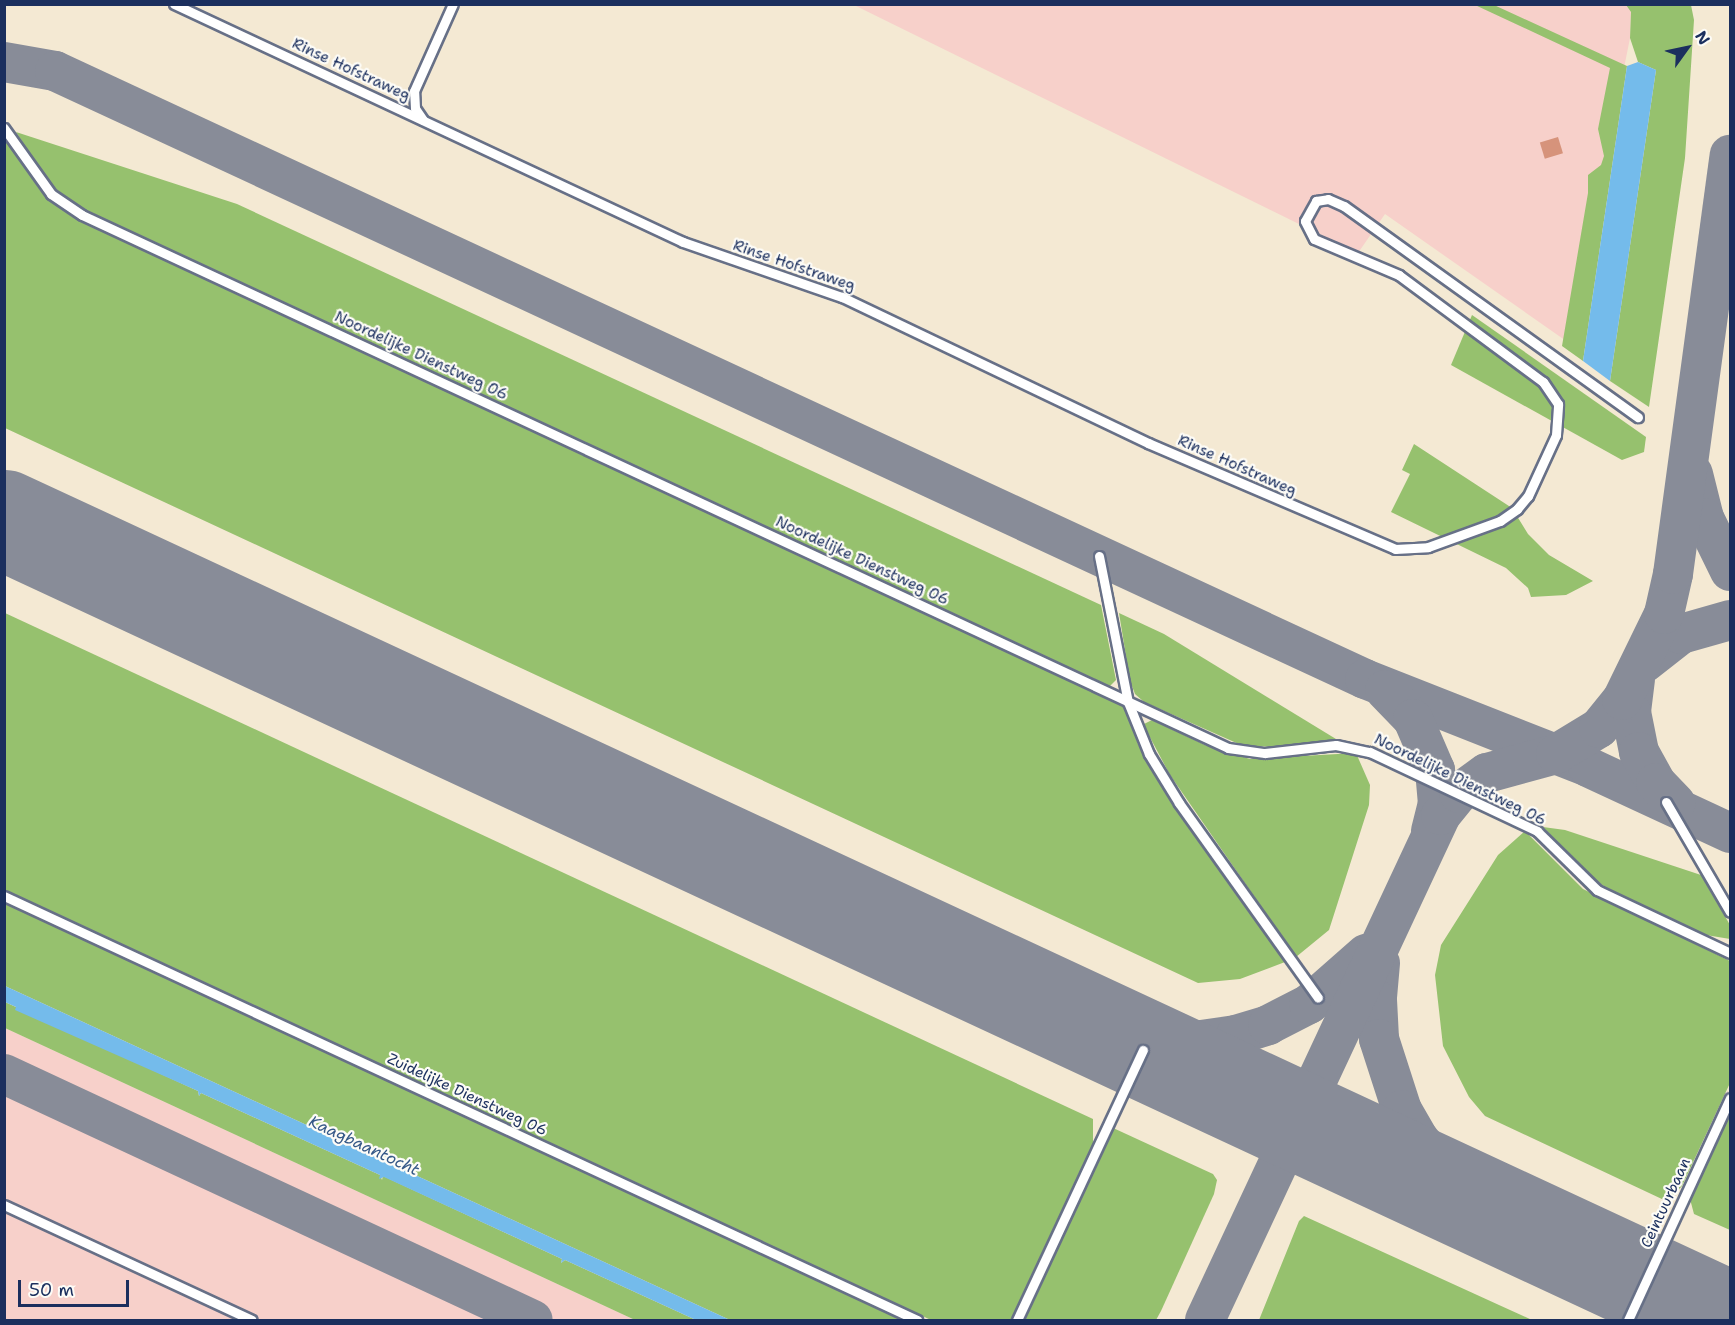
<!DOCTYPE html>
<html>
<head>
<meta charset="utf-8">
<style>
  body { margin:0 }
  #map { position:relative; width:1735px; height:1325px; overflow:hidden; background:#f4e9d3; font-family:"Shantell Sans",sans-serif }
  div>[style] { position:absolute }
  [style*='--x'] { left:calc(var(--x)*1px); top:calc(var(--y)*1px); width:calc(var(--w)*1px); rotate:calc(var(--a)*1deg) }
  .built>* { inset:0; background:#f7d0ca }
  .green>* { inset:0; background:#96c16e }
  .water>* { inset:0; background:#74bbeb }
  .taxiway>* { height:40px; margin:-20px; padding:0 20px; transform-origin:20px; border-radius:20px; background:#888c98 }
  .runway>* { height:100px; margin:-50px; padding:0 50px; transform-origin:50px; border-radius:50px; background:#888c98 }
  .building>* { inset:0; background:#d6937b; transform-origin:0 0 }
  .roads { filter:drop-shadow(2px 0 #677087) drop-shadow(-2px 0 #677087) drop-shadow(0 2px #677087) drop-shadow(0 -2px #677087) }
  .lane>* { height:9px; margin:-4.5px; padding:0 4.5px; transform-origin:4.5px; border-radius:4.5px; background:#fff }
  span { translate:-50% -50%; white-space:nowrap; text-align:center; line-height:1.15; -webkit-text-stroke:4.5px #fdfcf7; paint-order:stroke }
  .street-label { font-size:15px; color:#1b2f5e }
  .water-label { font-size:16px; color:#365988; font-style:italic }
  .frame { position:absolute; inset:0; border:6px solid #1b2f5e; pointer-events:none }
  .north { position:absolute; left:1657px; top:18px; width:60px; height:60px; -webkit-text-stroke:4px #fdfcf7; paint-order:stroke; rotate:57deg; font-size:16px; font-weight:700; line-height:24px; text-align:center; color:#1b2f5e }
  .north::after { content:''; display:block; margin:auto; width:21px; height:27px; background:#1b2f5e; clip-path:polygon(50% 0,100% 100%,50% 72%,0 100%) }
  .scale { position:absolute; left:18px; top:1280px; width:111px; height:27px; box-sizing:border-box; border:3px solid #1b2f5e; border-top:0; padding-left:8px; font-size:18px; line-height:21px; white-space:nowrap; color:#1b2f5e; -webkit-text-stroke:4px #fdfcf7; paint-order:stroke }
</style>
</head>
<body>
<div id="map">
  <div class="built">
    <div style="clip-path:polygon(854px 5px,1626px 5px,1631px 12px,1630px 38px,1569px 343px,1385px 214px,1358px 253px)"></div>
    <div style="clip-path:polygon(5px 1028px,635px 1320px,5px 1320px)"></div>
  </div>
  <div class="green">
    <div style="clip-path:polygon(1475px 5px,1494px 5px,1627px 66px,1583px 361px,1562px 346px,1588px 193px,1588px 175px,1601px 165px,1604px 156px,1598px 129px,1610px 68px)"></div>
    <div style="clip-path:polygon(1626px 5px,1691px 5px,1694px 20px,1685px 158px,1649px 407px,1610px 381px,1656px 70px,1638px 62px,1630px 38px,1631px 12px)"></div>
    <div style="clip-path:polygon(16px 132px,237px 204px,1101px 605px,1116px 680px,1109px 687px,78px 207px,50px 186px)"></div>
    <div style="clip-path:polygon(4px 136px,40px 190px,71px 216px,1124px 706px,1138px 744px,1160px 783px,1285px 962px,1240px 979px,1198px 983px,5px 428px)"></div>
    <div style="clip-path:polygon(1472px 315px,1646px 437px,1644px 452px,1622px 460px,1451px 365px)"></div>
    <div style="clip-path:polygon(1414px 444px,1512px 508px,1528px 534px,1549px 555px,1593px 581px,1566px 595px,1531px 597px,1528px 588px,1506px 568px,1391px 512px,1410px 474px,1402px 470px)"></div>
    <div style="clip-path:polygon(5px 613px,1093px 1119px,1093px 1148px,1012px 1320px,931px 1320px,5px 890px)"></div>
    <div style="clip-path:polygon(1119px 613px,1164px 634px,1336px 739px,1274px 747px,1241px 745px,1144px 702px,1135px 694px,1130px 681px)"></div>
    <div style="clip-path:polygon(1152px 720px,1205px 745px,1250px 759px,1356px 753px,1370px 785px,1369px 805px,1329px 930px,1296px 957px,1170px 775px,1145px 728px,1144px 724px)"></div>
    <div style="clip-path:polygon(1543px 827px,1565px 830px,1701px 875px,1730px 925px,1730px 939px,1706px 935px,1611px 891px,1588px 875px)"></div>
    <div style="clip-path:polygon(1525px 831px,1583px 889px,1730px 961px,1730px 1083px,1682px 1186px,1671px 1198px,1664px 1200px,1485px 1116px,1469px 1097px,1443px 1046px,1435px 975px,1441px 945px,1498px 855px)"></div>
    <div style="clip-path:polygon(5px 900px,657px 1202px,906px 1320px,730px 1320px,5px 986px)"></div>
    <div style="clip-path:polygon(5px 1002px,198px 1091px,199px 1096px,201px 1093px,380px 1175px,382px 1180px,383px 1176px,562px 1259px,561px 1263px,565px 1260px,696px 1320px,635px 1320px,5px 1028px)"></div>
    <div style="clip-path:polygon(1730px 1111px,1730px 1230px,1694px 1214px,1690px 1199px)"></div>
    <div style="clip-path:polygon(1111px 1127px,1213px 1174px,1217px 1180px,1214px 1194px,1161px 1311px,1156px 1320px,1021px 1320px)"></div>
    <div style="clip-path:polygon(1304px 1216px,1499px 1305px,1532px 1320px,1259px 1320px,1299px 1221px)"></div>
  </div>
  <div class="water">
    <div style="clip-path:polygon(1638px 62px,1656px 70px,1610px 381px,1583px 361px,1627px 66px)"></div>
    <div style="clip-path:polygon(4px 986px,5px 986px,730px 1320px,696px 1320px,565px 1260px,561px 1263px,562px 1259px,384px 1177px,379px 1179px,380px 1175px,201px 1093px,199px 1096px,198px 1091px,15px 1010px,16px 1007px,5px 1002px)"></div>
  </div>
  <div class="taxiway">
    <div style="--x:4;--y:62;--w:52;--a:10"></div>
    <div style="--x:55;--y:71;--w:1444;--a:24.9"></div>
    <div style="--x:1365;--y:679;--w:240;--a:21.5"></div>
    <div style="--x:1588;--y:767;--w:157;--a:24.9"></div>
    <div style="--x:1693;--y:474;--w:45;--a:76"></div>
    <div style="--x:1704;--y:518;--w:59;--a:63.9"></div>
    <div style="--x:1644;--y:663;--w:47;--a:-38.1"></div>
    <div style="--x:1681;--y:634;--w:51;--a:-15.9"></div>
    <div style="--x:1635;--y:679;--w:33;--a:97"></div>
    <div style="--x:1631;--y:712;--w:41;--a:78.7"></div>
    <div style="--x:1639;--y:752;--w:35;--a:61"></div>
    <div style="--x:1656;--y:783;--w:28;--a:46"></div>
    <div style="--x:1385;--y:690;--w:40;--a:46"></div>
    <div style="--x:1413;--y:719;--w:56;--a:66.7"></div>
    <div style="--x:1435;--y:770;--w:33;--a:85"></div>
    <div style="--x:1438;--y:803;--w:29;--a:104"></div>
    <div style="--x:1380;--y:963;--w:37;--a:95"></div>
    <div style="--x:1377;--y:1000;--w:39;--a:87"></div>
    <div style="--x:1379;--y:1039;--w:75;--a:72.1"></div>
    <div style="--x:1402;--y:1110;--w:32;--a:60"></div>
    <div style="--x:1418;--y:1138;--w:47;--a:50.2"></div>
    <div style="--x:1448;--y:1174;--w:72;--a:37.7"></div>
    <div style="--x:1092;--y:1026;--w:67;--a:12"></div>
    <div style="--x:1158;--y:1040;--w:43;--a:0"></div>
    <div style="--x:1201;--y:1040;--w:35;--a:-8"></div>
    <div style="--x:1236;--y:1035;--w:34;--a:-17"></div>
    <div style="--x:1268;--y:1025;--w:46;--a:-27.1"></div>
    <div style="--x:1309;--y:1004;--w:76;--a:-41.3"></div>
    <div style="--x:4;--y:1074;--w:583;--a:24.94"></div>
    <div style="--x:1646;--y:1283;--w:88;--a:16.6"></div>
    <div style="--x:1205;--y:1320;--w:557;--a:-64.95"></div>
    <div style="--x:1441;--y:815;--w:28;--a:-51"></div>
    <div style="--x:1459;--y:793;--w:34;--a:-36"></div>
    <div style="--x:1487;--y:773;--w:72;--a:-15.4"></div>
    <div style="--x:1556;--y:754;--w:50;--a:-31.2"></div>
    <div style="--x:1599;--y:728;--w:36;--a:-51"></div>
    <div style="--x:1622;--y:700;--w:96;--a:-64"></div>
    <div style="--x:1664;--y:614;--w:41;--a:-77.3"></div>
    <div style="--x:1673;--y:574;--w:423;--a:-82.3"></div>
  </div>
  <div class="runway">
    <div style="--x:4;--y:520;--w:1899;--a:24.92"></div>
  </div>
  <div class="building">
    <div style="left:1558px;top:137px;width:17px;height:19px;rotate:73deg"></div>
  </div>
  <div class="roads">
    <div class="lane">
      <div style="--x:174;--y:4;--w:562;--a:25.06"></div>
      <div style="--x:683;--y:242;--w:168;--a:19.1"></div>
      <div style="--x:842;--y:297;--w:339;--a:25.5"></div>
      <div style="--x:1148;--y:443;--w:269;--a:23.2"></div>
      <div style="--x:1395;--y:549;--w:33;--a:-3"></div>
      <div style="--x:1428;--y:547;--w:77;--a:-19.9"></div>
      <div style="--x:1500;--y:521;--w:21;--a:-35"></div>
      <div style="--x:1517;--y:509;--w:17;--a:-50"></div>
      <div style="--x:1528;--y:496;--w:67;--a:-65.3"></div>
      <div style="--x:1556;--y:435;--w:31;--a:-86"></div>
      <div style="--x:1558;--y:404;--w:27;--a:-124"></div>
      <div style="--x:1543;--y:382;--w:179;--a:-143.4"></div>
      <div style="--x:1399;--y:275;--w:92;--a:-157"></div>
      <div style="--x:1314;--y:239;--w:20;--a:-117"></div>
      <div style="--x:1305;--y:221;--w:23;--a:-61"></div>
      <div style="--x:1316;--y:201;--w:12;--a:-9"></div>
      <div style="--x:1328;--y:199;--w:17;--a:24"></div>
      <div style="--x:1344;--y:206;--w:362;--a:35.7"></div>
      <div style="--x:423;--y:120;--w:14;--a:-124"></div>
      <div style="--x:415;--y:108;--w:17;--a:-93"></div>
      <div style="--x:414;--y:91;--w:95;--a:-65.9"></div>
      <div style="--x:4;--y:128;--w:81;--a:54.5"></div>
      <div style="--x:51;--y:194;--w:37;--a:34"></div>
      <div style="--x:82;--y:215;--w:1264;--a:24.94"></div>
      <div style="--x:1228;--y:748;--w:37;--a:8"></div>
      <div style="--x:1265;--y:753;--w:71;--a:-6.4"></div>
      <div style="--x:1336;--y:745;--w:35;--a:12"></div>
      <div style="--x:1370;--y:752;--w:185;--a:25.3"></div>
      <div style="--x:1537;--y:831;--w:84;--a:44.5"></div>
      <div style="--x:1597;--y:890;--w:147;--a:25.3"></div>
      <div style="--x:1099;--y:556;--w:149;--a:78.8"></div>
      <div style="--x:1128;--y:702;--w:56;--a:68"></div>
      <div style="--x:1149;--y:754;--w:57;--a:58.5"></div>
      <div style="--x:1179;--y:803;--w:239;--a:54.5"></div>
      <div style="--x:1666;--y:802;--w:127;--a:59.8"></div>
      <div style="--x:4;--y:896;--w:1007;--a:24.91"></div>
      <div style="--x:4;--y:1205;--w:273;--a:24.9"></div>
      <div style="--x:1017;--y:1320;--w:298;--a:-65"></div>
      <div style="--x:1628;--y:1320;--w:244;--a:-65.3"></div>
    </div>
  </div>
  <div class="street-label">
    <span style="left:351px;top:70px;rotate:25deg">Rinse Hofstraweg</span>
    <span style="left:794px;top:266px;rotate:19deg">Rinse Hofstraweg</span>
    <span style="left:421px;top:356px;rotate:25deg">Noordelijke Dienstweg 06</span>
    <span style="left:1237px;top:466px;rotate:24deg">Rinse Hofstraweg</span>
    <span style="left:862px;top:561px;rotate:25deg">Noordelijke Dienstweg 06</span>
    <span style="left:1460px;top:780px;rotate:26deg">Noordelijke Dienstweg 06</span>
    <span style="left:467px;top:1095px;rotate:25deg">Zuidelijke Dienstweg 06</span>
    <span style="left:1666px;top:1203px;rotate:-65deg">Ceintuurbaan</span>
  </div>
  <div class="water-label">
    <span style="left:364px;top:1146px;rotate:25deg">Kaagbaantocht</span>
  </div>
  <div class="frame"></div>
  <div class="north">N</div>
  <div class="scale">50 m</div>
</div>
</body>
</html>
